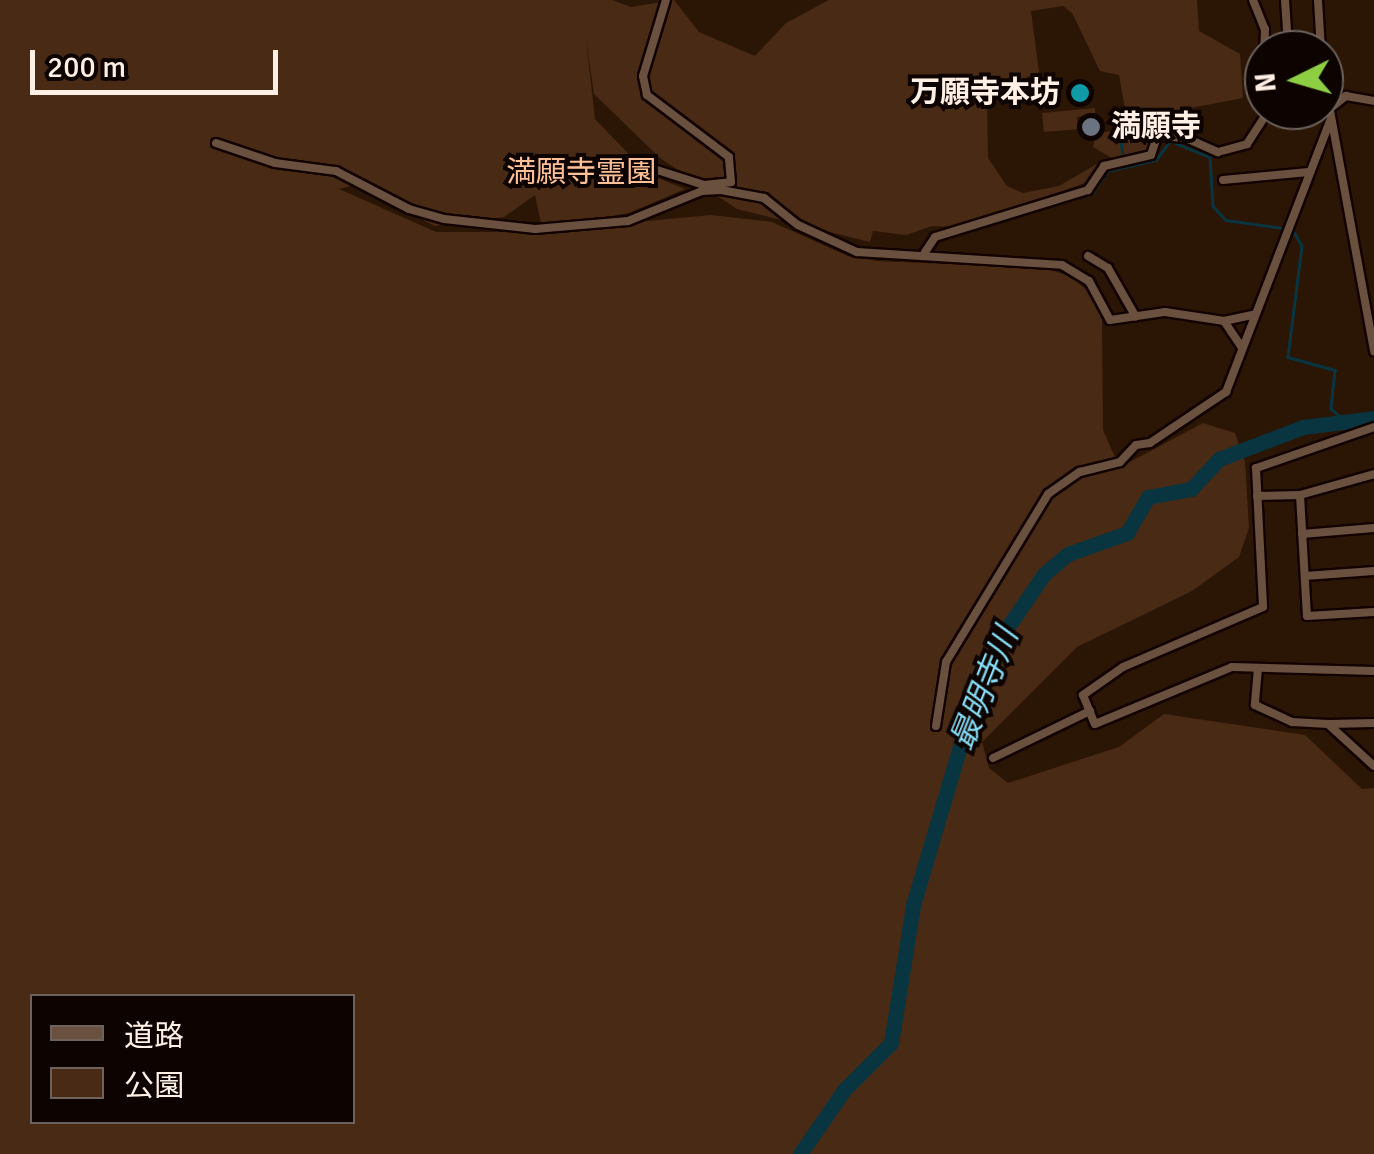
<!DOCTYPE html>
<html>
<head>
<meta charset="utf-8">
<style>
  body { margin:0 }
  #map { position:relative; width:1374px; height:1154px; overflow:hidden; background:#2b1505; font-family:Signika,"Noto Sans JP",sans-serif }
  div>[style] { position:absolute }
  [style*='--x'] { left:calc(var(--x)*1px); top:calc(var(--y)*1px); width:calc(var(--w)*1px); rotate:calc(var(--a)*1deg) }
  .green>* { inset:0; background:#492b15 }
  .stream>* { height:2.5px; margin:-1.25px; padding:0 1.25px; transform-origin:1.25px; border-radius:1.25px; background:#083540 }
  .river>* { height:15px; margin:-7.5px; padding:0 7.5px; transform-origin:7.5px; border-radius:7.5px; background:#083540 }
  .roads { filter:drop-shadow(2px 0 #120200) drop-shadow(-2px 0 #120200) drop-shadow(0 2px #120200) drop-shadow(0 -2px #120200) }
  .minor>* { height:8px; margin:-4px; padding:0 4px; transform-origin:4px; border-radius:4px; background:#6a503e }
  .dots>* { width:28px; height:28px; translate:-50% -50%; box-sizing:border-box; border:5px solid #0d0401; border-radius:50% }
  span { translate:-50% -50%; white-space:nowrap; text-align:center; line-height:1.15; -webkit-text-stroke:8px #0d0401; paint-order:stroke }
  .poi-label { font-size:30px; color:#ffefe4; font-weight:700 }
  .right { translate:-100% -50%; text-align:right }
  .left { translate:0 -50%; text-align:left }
  .park-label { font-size:30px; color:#fec096 }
  .water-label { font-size:32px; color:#86ddf6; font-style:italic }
  .legend { position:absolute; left:30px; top:994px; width:325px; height:130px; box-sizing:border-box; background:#0d0401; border:2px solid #6e625c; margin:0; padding:12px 18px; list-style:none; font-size:30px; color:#ffefe4 }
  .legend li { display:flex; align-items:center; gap:20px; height:50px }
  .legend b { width:50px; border:2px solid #6e625c }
  .north { position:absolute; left:1244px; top:30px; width:100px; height:100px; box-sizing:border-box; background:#0d0401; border:2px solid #6e625c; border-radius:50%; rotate:265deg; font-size:28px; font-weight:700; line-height:40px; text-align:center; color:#ffefe4 }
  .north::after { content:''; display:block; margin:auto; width:35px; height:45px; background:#8ece43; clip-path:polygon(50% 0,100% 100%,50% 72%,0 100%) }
  .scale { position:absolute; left:30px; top:50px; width:248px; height:45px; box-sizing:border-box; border:5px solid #ffefe4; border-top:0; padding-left:12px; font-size:30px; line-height:35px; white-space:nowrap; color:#ffefe4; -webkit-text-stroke:8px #0d0401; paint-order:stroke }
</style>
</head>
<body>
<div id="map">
  <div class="green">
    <div style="clip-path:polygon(evenodd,0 0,612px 0,631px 7px,674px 0,699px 32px,755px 56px,786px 23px,829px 0,1197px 0,1199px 31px,1240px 54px,1243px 98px,1127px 120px,1119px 75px,1100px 71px,1072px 13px,1063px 6px,1031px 11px,1039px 72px,987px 94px,988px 158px,1007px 186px,1023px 193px,1059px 186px,1097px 164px,1098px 170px,1091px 181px,958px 227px,932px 226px,906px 235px,873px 231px,870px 242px,737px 209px,660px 158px,594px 94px,586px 39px,595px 119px,648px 174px,685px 189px,629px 213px,542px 228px,535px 195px,504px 217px,435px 226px,354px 185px,339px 189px,436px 232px,530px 232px,711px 215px,772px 222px,848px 256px,877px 261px,1044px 268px,1070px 276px,1089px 292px,1102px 315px,1103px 430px,1115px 457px,1128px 463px,1203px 423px,1235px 433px,1245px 462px,1249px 528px,1239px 557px,1192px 591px,1077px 647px,982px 742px,989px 768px,1008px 783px,1119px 747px,1164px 714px,1305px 735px,1362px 789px,1374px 788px,1374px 1154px,0 1154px,0 0,32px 996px,352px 996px,352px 1122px,32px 1122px,32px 996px)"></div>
    <div style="clip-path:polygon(1095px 108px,1095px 115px,1077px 117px,1078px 129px,1044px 132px,1042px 113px)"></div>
    <div style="clip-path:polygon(1145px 127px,1149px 151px,1142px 155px,1115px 160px,1093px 147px,1096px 133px)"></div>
  </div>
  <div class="stream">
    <div style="--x:1118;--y:123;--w:33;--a:81"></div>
    <div style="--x:1066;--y:201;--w:28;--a:-18"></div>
    <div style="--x:1093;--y:192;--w:25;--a:-56"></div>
    <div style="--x:1107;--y:171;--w:50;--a:-12.7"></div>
    <div style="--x:1156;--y:160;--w:24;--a:-54"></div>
    <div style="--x:1170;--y:141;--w:43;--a:21.8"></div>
    <div style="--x:1210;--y:157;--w:49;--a:86.5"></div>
    <div style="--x:1213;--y:206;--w:19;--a:47"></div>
    <div style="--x:1226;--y:220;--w:57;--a:8.1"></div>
    <div style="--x:1293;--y:230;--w:18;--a:61"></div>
    <div style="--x:1302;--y:246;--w:112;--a:97.2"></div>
    <div style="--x:1288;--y:357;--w:49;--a:15.5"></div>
    <div style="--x:1335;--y:370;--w:39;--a:96"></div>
    <div style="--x:1331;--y:409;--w:22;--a:39"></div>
  </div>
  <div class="river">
    <div style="--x:800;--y:1154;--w:78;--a:-55.5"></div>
    <div style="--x:844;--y:1090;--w:66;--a:-45"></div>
    <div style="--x:891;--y:1043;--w:140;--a:-80.9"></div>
    <div style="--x:913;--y:905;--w:166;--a:-73.5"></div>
    <div style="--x:960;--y:746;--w:116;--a:-69.4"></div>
    <div style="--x:1001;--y:637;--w:76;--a:-55.7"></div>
    <div style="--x:1044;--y:574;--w:31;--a:-40"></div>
    <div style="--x:1068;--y:554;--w:63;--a:-19.6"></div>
    <div style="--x:1127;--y:533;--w:42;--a:-59.7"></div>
    <div style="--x:1148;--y:497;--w:44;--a:-10.5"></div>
    <div style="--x:1191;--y:489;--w:41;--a:-47"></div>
    <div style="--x:1219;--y:459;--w:90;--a:-20.9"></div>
    <div style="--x:1303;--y:427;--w:72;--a:-7.2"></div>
  </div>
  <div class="roads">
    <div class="minor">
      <div style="--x:1253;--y:0;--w:31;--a:68"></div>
      <div style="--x:1265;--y:29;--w:31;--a:92"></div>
      <div style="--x:1285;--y:0;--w:44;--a:86.1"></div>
      <div style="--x:1288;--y:44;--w:32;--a:-2"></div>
      <div style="--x:1318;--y:0;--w:50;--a:86.6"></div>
      <div style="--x:1324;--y:78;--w:278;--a:79.6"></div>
      <div style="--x:1328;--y:110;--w:23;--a:-38"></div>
      <div style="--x:1346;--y:96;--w:28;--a:10"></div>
      <div style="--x:216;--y:143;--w:62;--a:18.7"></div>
      <div style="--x:275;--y:163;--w:62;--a:7.5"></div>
      <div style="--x:336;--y:171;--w:82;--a:27.5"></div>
      <div style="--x:409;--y:209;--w:36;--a:16"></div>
      <div style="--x:444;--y:219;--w:92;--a:6.3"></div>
      <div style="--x:535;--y:229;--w:93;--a:-4.9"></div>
      <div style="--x:628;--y:221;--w:80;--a:-22.1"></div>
      <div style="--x:702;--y:191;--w:19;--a:-3"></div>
      <div style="--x:721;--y:190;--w:44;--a:10.5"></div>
      <div style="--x:764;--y:198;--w:43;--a:38.5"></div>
      <div style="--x:798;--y:225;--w:65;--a:24.6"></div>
      <div style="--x:857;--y:252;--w:205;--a:3.6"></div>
      <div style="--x:1062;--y:265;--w:31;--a:31"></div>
      <div style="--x:1089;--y:281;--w:44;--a:61.7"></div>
      <div style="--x:1110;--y:320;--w:56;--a:-8.3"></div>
      <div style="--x:1165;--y:312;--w:60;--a:8.7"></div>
      <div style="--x:1224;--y:321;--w:30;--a:-12"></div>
      <div style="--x:657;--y:170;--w:49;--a:17.7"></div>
      <div style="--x:704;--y:185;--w:27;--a:-6"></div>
      <div style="--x:731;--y:182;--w:25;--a:-95"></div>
      <div style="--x:729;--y:157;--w:103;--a:-142.9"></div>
      <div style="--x:647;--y:95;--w:19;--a:-102"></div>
      <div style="--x:643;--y:76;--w:79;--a:-73.2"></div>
      <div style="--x:1223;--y:180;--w:86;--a:-5.3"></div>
      <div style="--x:925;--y:252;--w:18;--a:-56"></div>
      <div style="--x:935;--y:237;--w:160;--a:-17.1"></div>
      <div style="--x:1088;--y:190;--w:29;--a:-56"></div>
      <div style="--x:1104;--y:166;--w:48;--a:-13.2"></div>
      <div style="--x:1151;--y:155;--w:20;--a:-72"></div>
      <div style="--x:1157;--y:136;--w:29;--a:4"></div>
      <div style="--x:1186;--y:138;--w:35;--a:24"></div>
      <div style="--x:1218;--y:152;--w:30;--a:-15"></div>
      <div style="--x:1247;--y:144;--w:40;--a:-57.1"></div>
      <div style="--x:1088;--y:256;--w:23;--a:31"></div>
      <div style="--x:1108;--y:268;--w:56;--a:60.3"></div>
      <div style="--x:1224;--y:321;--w:32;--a:56"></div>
      <div style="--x:1374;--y:427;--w:125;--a:160.8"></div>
      <div style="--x:1256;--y:468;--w:139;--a:87.1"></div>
      <div style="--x:1263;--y:607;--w:152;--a:156.8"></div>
      <div style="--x:1123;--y:667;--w:49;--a:145"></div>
      <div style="--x:1083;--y:695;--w:31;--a:68"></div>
      <div style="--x:1095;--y:724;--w:148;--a:-22.6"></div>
      <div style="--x:1232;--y:667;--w:142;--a:1.6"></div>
      <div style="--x:1300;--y:495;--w:121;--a:86.7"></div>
      <div style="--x:1307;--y:616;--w:67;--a:-3.4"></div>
      <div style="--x:1257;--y:496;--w:43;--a:-1.3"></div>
      <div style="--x:1300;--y:495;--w:77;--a:-15.8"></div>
      <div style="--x:1302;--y:534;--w:72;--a:-4.8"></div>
      <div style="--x:1305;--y:576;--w:69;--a:-4.1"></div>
      <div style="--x:1258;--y:668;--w:37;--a:95"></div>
      <div style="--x:1255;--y:705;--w:41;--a:24.7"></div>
      <div style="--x:1292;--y:722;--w:36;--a:3"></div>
      <div style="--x:1328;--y:724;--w:62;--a:42.4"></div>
      <div style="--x:1329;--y:724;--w:45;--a:-1.3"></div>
      <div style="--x:936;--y:726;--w:65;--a:-81.1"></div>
      <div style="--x:946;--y:662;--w:197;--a:-58.7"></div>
      <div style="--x:1048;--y:494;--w:39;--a:-35"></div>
      <div style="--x:1080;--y:472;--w:41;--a:-14"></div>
      <div style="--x:1120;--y:462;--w:23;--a:-47"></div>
      <div style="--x:1136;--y:445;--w:14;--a:-8"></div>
      <div style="--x:1150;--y:443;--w:92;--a:-33.9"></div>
      <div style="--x:1226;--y:392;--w:290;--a:-69"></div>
      <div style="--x:993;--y:758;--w:108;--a:-25.9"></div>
    </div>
  </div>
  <div class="dots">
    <div style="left:1080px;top:93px;background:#0f9aa8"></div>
    <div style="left:1091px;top:127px;background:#6b7280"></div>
  </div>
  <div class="poi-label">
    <span class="right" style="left:1060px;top:93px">万願寺本坊</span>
    <span class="left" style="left:1111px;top:127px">満願寺</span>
  </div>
  <div class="park-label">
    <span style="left:581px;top:173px">満願寺霊園</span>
  </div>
  <div class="water-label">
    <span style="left:985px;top:689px;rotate:-68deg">最明寺川</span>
  </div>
  <ul class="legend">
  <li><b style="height:12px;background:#6a503e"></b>道路</li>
  <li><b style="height:28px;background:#492b15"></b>公園</li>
  </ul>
  <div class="north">N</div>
  <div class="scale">200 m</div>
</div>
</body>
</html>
